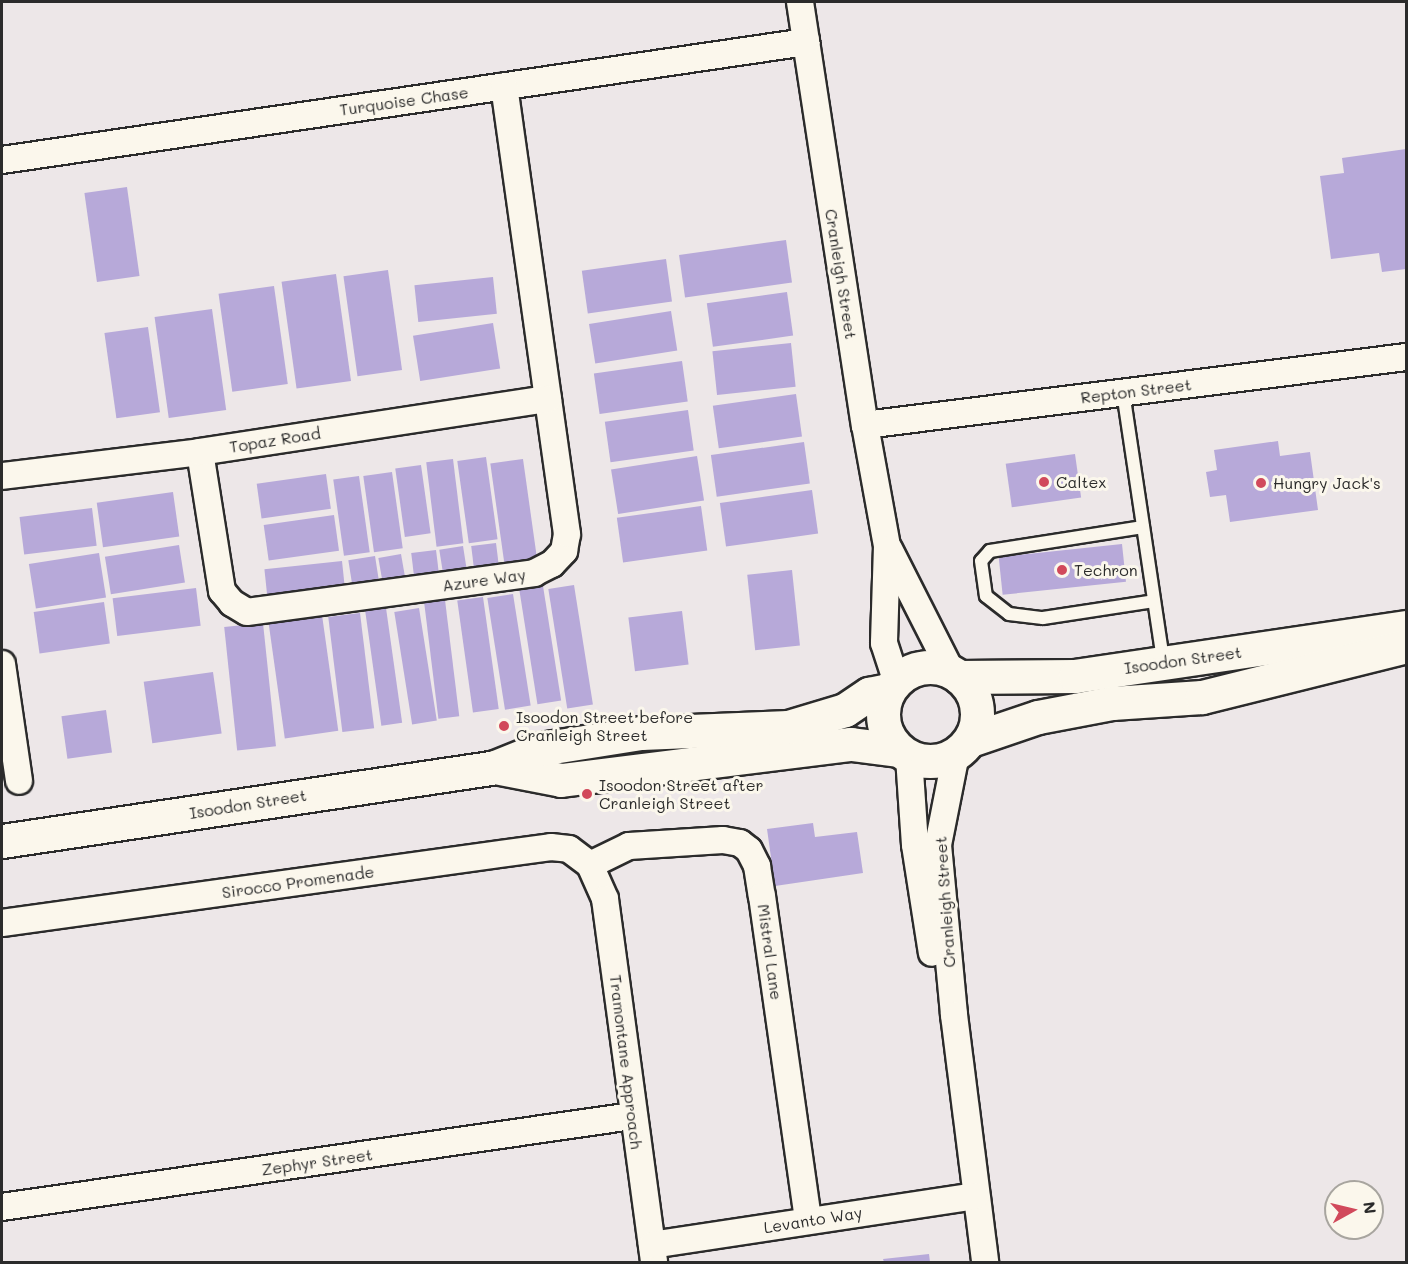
<!DOCTYPE html>
<html>
<head>
<meta charset="utf-8">
<style>
  body { margin:0 }
  #map { position:relative; width:1408px; height:1264px; overflow:hidden; background:#ede7e8; font-family:Mali,sans-serif }
  div>[style] { position:absolute }
  [style*='--x'] { left:calc(var(--x)*1px); top:calc(var(--y)*1px); width:calc(var(--w)*1px); rotate:calc(var(--a)*1deg) }
  .building>* { inset:0; background:#b7a9d9; transform-origin:0 0 }
  .roads { filter:drop-shadow(2px 0 #2b2b2b) drop-shadow(-2px 0 #2b2b2b) drop-shadow(0 2px #2b2b2b) drop-shadow(0 -2px #2b2b2b) }
  .lane>* { height:12px; margin:-6px; padding:0 6px; transform-origin:6px; border-radius:6px; background:#fbf7ec }
  .street>* { height:26px; margin:-13px; padding:0 13px; transform-origin:13px; border-radius:13px; background:#fbf7ec }
  .secondary>* { height:33px; margin:-16.5px; padding:0 16.5px; transform-origin:16.5px; border-radius:16.5px; background:#fbf7ec }
  .secondary>.ring { margin:-16.5px; padding:0; box-sizing:content-box; background:none; border:33px solid #fbf7ec; border-radius:50% }
  .dots>* { width:16px; height:16px; translate:-50% -50%; box-sizing:border-box; border:3px solid #fbf7ec; border-radius:50% }
  span { translate:-50% -50%; white-space:nowrap; text-align:center; line-height:1.15; -webkit-text-stroke:6px #fbf7ec; paint-order:stroke }
  .street-label { font-size:16px; color:#2b2b2b }
  .poi-label { font-size:16px; color:#2b2b2b }
  .left { translate:0 -50%; text-align:left }
  .frame { position:absolute; inset:0; border:3px solid #2b2b2b; pointer-events:none }
  .north { position:absolute; left:1324px; top:1180px; width:60px; height:60px; box-sizing:border-box; background:#fbf7ec; border:2px solid #a8a59f; border-radius:50%; rotate:82deg; font-size:16px; font-weight:700; line-height:24px; text-align:center; color:#2b2b2b }
  .north::after { content:''; display:block; margin:auto; width:21px; height:27px; background:#d1495b; clip-path:polygon(50% 0,100% 100%,50% 72%,0 100%) }
</style>
</head>
<body>
<div id="map">
  <div class="building">
    <div style="clip-path:polygon(1406px 149px,1406px 269px,1382px 272px,1379px 253px,1331px 259px,1320px 176px,1344px 173px,1342px 158px)"></div>
    <div style="left:127px;top:187px;width:90px;height:43px;rotate:82deg"></div>
    <div style="left:786px;top:240px;width:43px;height:108px;rotate:82deg"></div>
    <div style="left:666px;top:259px;width:43px;height:85px;rotate:82deg"></div>
    <div style="left:388px;top:270px;width:101px;height:45px;rotate:82deg"></div>
    <div style="left:336px;top:274px;width:108px;height:55px;rotate:82deg"></div>
    <div style="left:493px;top:277px;width:37px;height:79px;rotate:84deg"></div>
    <div style="left:274px;top:286px;width:99px;height:56px;rotate:82deg"></div>
    <div style="left:787px;top:292px;width:44px;height:81px;rotate:82deg"></div>
    <div style="left:212px;top:309px;width:102px;height:58px;rotate:82deg"></div>
    <div style="left:671px;top:311px;width:40px;height:83px;rotate:81deg"></div>
    <div style="left:493px;top:323px;width:46px;height:81px;rotate:81deg"></div>
    <div style="left:148px;top:327px;width:86px;height:44px;rotate:82deg"></div>
    <div style="left:791px;top:343px;width:44px;height:79px;rotate:84deg"></div>
    <div style="left:682px;top:361px;width:41px;height:89px;rotate:82deg"></div>
    <div style="left:796px;top:394px;width:43px;height:84px;rotate:82deg"></div>
    <div style="left:688px;top:410px;width:41px;height:84px;rotate:82deg"></div>
    <div style="clip-path:polygon(1278px 441px,1280px 456px,1310px 452px,1318px 510px,1230px 522px,1226px 495px,1210px 497px,1206px 472px,1217px 470px,1214px 450px)"></div>
    <div style="left:804px;top:442px;width:42px;height:94px;rotate:82deg"></div>
    <div style="left:1075px;top:454px;width:44px;height:70px;rotate:82deg"></div>
    <div style="left:697px;top:456px;width:45px;height:87px;rotate:81deg"></div>
    <div style="left:486px;top:457px;width:83px;height:29px;rotate:82deg"></div>
    <div style="left:453px;top:459px;width:85px;height:27px;rotate:83deg"></div>
    <div style="left:523px;top:459px;width:102px;height:33px;rotate:82deg"></div>
    <div style="left:421px;top:465px;width:69px;height:26px;rotate:82deg"></div>
    <div style="left:392px;top:472px;width:77px;height:29px;rotate:82deg"></div>
    <div style="left:326px;top:474px;width:35px;height:70px;rotate:82deg"></div>
    <div style="left:359px;top:476px;width:77px;height:26px;rotate:82deg"></div>
    <div style="left:812px;top:490px;width:44px;height:93px;rotate:82deg"></div>
    <div style="left:173px;top:492px;width:45px;height:77px;rotate:82deg"></div>
    <div style="left:701px;top:506px;width:45px;height:85px;rotate:82deg"></div>
    <div style="left:92px;top:508px;width:38px;height:73px;rotate:83deg"></div>
    <div style="left:334px;top:515px;width:36px;height:71px;rotate:82deg"></div>
    <div style="left:496px;top:543px;width:24px;height:25px;rotate:83deg"></div>
    <div style="left:1122px;top:544px;width:38px;height:124px;rotate:84deg"></div>
    <div style="left:179px;top:545px;width:38px;height:75px;rotate:81deg"></div>
    <div style="left:463px;top:546px;width:25px;height:24px;rotate:81deg"></div>
    <div style="left:436px;top:550px;width:24px;height:25px;rotate:83deg"></div>
    <div style="left:99px;top:553px;width:45px;height:71px;rotate:81deg"></div>
    <div style="left:401px;top:554px;width:23px;height:23px;rotate:80deg"></div>
    <div style="left:375px;top:556px;width:26px;height:27px;rotate:81deg"></div>
    <div style="left:342px;top:561px;width:28px;height:78px;rotate:84deg"></div>
    <div style="left:792px;top:570px;width:76px;height:45px;rotate:84deg"></div>
    <div style="left:574px;top:585px;width:121px;height:26px;rotate:81deg"></div>
    <div style="left:543px;top:586px;width:116px;height:24px;rotate:81deg"></div>
    <div style="left:196px;top:588px;width:38px;height:84px;rotate:83deg"></div>
    <div style="left:513px;top:594px;width:113px;height:26px;rotate:81deg"></div>
    <div style="left:483px;top:597px;width:113px;height:26px;rotate:82deg"></div>
    <div style="left:445px;top:600px;width:117px;height:21px;rotate:83deg"></div>
    <div style="left:104px;top:602px;width:42px;height:71px;rotate:82deg"></div>
    <div style="left:386px;top:608px;width:116px;height:21px;rotate:82deg"></div>
    <div style="left:419px;top:608px;width:114px;height:25px;rotate:81deg"></div>
    <div style="left:682px;top:611px;width:54px;height:54px;rotate:83deg"></div>
    <div style="left:360px;top:613px;width:116px;height:32px;rotate:83deg"></div>
    <div style="left:322px;top:615px;width:117px;height:54px;rotate:82deg"></div>
    <div style="left:263px;top:623px;width:124px;height:39px;rotate:84deg"></div>
    <div style="left:213px;top:672px;width:62px;height:70px;rotate:82deg"></div>
    <div style="left:106px;top:710px;width:43px;height:45px;rotate:82deg"></div>
    <div style="clip-path:polygon(813px 823px,815px 837px,857px 832px,863px 873px,775px 886px,767px 829px)"></div>
    <div style="clip-path:polygon(929px 1254px,930px 1262px,884px 1262px,883px 1259px)"></div>
  </div>
  <div class="roads">
    <div class="lane">
      <div style="--x:1123;--y:392;--w:272;--a:81.5"></div>
      <div style="--x:1143;--y:527;--w:155;--a:171.1"></div>
      <div style="--x:990;--y:551;--w:13;--a:132"></div>
      <div style="--x:981;--y:561;--w:35;--a:82"></div>
      <div style="--x:986;--y:596;--w:29;--a:38"></div>
      <div style="--x:1009;--y:614;--w:34;--a:7"></div>
      <div style="--x:1043;--y:618;--w:112;--a:-8.7"></div>
    </div>
    <div class="street">
      <div style="--x:800;--y:2;--w:428;--a:81.3"></div>
      <div style="--x:865;--y:425;--w:123;--a:79.7"></div>
      <div style="--x:887;--y:546;--w:97;--a:91.8"></div>
      <div style="--x:884;--y:643;--w:39;--a:72"></div>
      <div style="--x:2;--y:160;--w:813;--a:-8.35"></div>
      <div style="--x:865;--y:425;--w:545;--a:-7.16"></div>
      <div style="--x:200;--y:452;--w:141;--a:81"></div>
      <div style="--x:222;--y:591;--w:16;--a:50"></div>
      <div style="--x:232;--y:603;--w:17;--a:31"></div>
      <div style="--x:247;--y:612;--w:290;--a:-7.7"></div>
      <div style="--x:534;--y:573;--w:20;--a:-27"></div>
      <div style="--x:552;--y:564;--w:18;--a:-47"></div>
      <div style="--x:564;--y:551;--w:17;--a:-80"></div>
      <div style="--x:567;--y:534;--w:452;--a:-98"></div>
      <div style="--x:2;--y:476;--w:199;--a:-6.9"></div>
      <div style="--x:200;--y:452;--w:352;--a:-8.7"></div>
      <div style="--x:889;--y:549;--w:137;--a:63.1"></div>
      <div style="--x:2;--y:664;--w:118;--a:81.7"></div>
      <div style="--x:956;--y:754;--w:93;--a:101.2"></div>
      <div style="--x:938;--y:845;--w:171;--a:84.6"></div>
      <div style="--x:954;--y:1015;--w:249;--a:82.8"></div>
      <div style="--x:909;--y:757;--w:88;--a:86.1"></div>
      <div style="--x:915;--y:845;--w:109;--a:81.1"></div>
      <div style="--x:590;--y:865;--w:43;--a:-26"></div>
      <div style="--x:629;--y:846;--w:94;--a:-3.7"></div>
      <div style="--x:723;--y:840;--w:17;--a:10"></div>
      <div style="--x:740;--y:843;--w:11;--a:38"></div>
      <div style="--x:749;--y:850;--w:18;--a:63"></div>
      <div style="--x:757;--y:866;--w:30;--a:81"></div>
      <div style="--x:762;--y:896;--w:327;--a:81.9"></div>
      <div style="--x:2;--y:923;--w:554;--a:-7.88"></div>
      <div style="--x:551;--y:847;--w:18;--a:6"></div>
      <div style="--x:569;--y:849;--w:26;--a:37"></div>
      <div style="--x:590;--y:865;--w:37;--a:66"></div>
      <div style="--x:605;--y:899;--w:366;--a:82.3"></div>
      <div style="--x:2;--y:1207;--w:637;--a:-8.22"></div>
      <div style="--x:652;--y:1245;--w:327;--a:-8.6"></div>
    </div>
    <div class="secondary">
      <div class="ring" style="left:883px;top:667px;width:61px;height:61px"></div>
      <div style="--x:959;--y:677;--w:116;--a:-0.5"></div>
      <div style="--x:1075;--y:676;--w:335;--a:-8.4"></div>
      <div style="--x:970;--y:740;--w:72;--a:-18.7"></div>
      <div style="--x:1038;--y:717;--w:75;--a:-10.7"></div>
      <div style="--x:1112;--y:703;--w:90;--a:-3.8"></div>
      <div style="--x:1202;--y:697;--w:210;--a:-14"></div>
      <div style="--x:495;--y:767;--w:67;--a:11.1"></div>
      <div style="--x:561;--y:780;--w:292;--a:-7.1"></div>
      <div style="--x:851;--y:744;--w:47;--a:7.3"></div>
      <div style="--x:2;--y:841;--w:499;--a:-8.5"></div>
      <div style="--x:495;--y:767;--w:48;--a:-21.8"></div>
      <div style="--x:540;--y:749;--w:102;--a:-9"></div>
      <div style="--x:641;--y:733;--w:147;--a:-2.3"></div>
      <div style="--x:788;--y:727;--w:59;--a:-16.6"></div>
      <div style="--x:845;--y:710;--w:29;--a:-34"></div>
      <div style="--x:869;--y:694;--w:19;--a:-12"></div>
    </div>
  </div>
  <div class="dots">
    <div style="left:1044px;top:482px;background:#d1495b"></div>
    <div style="left:1261px;top:483px;background:#d1495b"></div>
    <div style="left:1062px;top:570px;background:#d1495b"></div>
    <div style="left:504px;top:726px;background:#d1495b"></div>
    <div style="left:587px;top:794px;background:#d1495b"></div>
  </div>
  <div class="street-label">
    <span style="left:404px;top:101px;rotate:-8deg">Turquoise Chase</span>
    <span style="left:841px;top:274px;rotate:81deg">Cranleigh Street</span>
    <span style="left:1136px;top:391px;rotate:-7deg">Repton Street</span>
    <span style="left:275px;top:440px;rotate:-9deg">Topaz Road</span>
    <span style="left:484px;top:580px;rotate:-8deg">Azure Way</span>
    <span style="left:1183px;top:660px;rotate:-8deg">Isoodon Street</span>
    <span style="left:248px;top:804px;rotate:-9deg">Isoodon Street</span>
    <span style="left:298px;top:882px;rotate:-8deg">Sirocco Promenade</span>
    <span style="left:945px;top:902px;rotate:-94deg">Cranleigh Street</span>
    <span style="left:770px;top:952px;rotate:82deg">Mistral Lane</span>
    <span style="left:626px;top:1062px;rotate:83deg">Tramontane Approach</span>
    <span style="left:317px;top:1162px;rotate:-8deg">Zephyr Street</span>
    <span style="left:813px;top:1220px;rotate:-9deg">Levanto Way</span>
  </div>
  <div class="poi-label">
    <span class="left" style="left:1056px;top:482px">Caltex</span>
    <span class="left" style="left:1273px;top:483px">Hungry Jack's</span>
    <span class="left" style="left:1074px;top:570px">Techron</span>
    <span class="left" style="left:516px;top:726px">Isoodon Street before<br>Cranleigh Street</span>
    <span class="left" style="left:599px;top:794px">Isoodon Street after<br>Cranleigh Street</span>
  </div>
  <div class="frame"></div>
  <div class="north">N</div>
</div>
</body>
</html>
